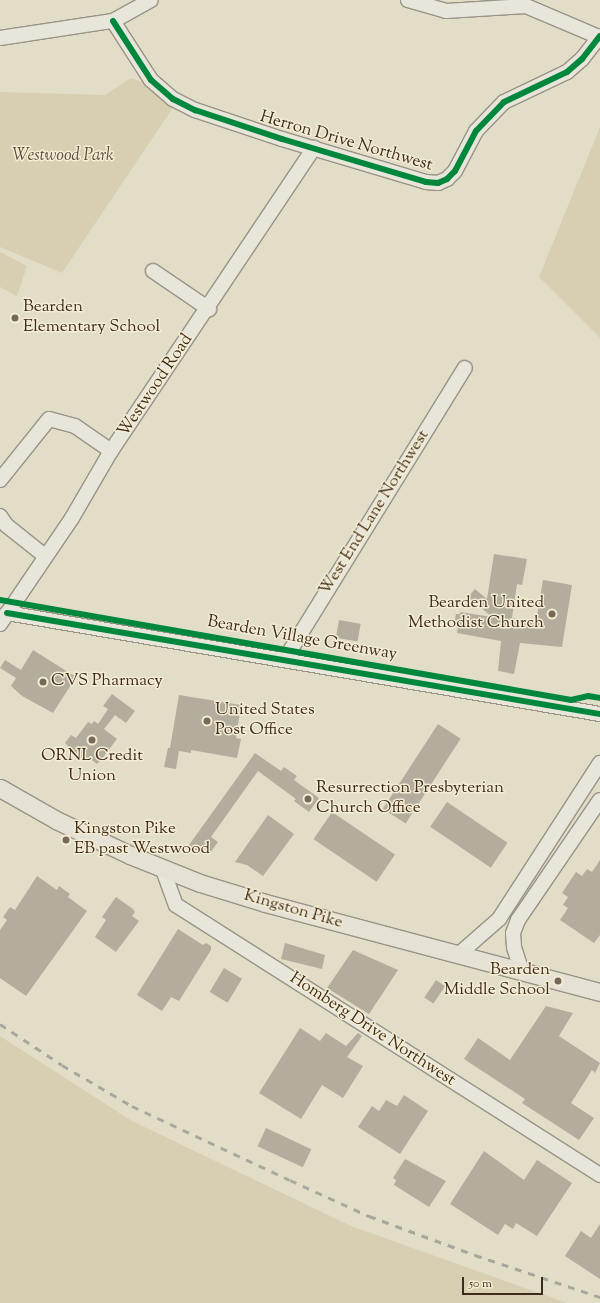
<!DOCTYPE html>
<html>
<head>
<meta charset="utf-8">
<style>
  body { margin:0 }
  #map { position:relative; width:600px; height:1303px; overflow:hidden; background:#e2ddc7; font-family:"Sorts Mill Goudy",serif }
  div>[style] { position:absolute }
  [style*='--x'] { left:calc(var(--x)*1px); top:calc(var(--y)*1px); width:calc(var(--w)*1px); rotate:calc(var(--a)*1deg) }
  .green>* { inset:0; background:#d8cfb2 }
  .building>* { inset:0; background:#b3ad9e; transform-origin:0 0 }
  .roads { filter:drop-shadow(1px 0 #999386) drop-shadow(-1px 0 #999386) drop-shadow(0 1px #999386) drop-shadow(0 -1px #999386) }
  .minor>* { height:14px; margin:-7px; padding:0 7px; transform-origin:7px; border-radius:7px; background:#e8e6db }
  .major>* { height:17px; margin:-8.5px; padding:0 8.5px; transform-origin:8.5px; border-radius:8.5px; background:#e5e1d4 }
  .rail>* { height:3px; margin-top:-1.5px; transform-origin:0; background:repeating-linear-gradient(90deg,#aaa69c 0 7px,transparent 0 14px) }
  .cycleway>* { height:6px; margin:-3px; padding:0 3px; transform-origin:3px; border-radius:3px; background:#00873e }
  .dots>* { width:11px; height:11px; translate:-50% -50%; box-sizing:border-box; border:2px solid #f4edd3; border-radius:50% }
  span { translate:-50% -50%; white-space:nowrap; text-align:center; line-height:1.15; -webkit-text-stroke:3px #f4edd3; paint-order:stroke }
  .street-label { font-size:17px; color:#3e2b1b }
  .park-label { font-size:17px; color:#5b4a36; font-style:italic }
  .poi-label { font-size:17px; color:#3e2b1b }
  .left { translate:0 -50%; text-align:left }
  .right { translate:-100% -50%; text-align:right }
  .scale { position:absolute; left:462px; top:1277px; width:81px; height:18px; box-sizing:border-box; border:2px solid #3e2b1b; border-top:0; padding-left:5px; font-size:12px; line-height:14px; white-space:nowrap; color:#3e2b1b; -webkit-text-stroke:3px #f4edd3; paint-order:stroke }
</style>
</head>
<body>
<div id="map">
  <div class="green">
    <div style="clip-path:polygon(131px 78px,145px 83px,174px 106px,62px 273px,0 247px,0 92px,105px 95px)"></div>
    <div style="clip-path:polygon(600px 127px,600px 338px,539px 277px)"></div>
    <div style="clip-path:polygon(0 252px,27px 266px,17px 296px,0 287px)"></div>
    <div style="clip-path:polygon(0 1036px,132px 1121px,351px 1226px,567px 1303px,0 1303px)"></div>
  </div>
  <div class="building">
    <div style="clip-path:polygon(494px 554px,527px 559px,522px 585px,517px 584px,512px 618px,536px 622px,543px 580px,572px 585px,562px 647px,520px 643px,514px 674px,498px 671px,501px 641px,457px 633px,458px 625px,454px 624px,456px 614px,460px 614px,460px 612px,492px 617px,468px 597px,475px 589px,487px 599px)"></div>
    <div style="left:339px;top:620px;width:22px;height:18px;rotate:10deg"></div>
    <div style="clip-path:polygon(33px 650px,76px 677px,53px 713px,22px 696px,11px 686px,16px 678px,0 668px,5px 660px,21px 670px)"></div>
    <div style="clip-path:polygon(112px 694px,135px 711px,126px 723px,115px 715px,104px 729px,117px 739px,101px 760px,97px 764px,88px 757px,84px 762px,65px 743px,71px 735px,76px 738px,88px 722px,92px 724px,94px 721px,98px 724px,108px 709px,103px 706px)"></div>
    <div style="clip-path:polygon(179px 695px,241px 705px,236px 738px,241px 739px,237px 758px,191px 750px,191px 753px,179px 751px,176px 769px,164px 767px,168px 748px,170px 748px)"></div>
    <div style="left:438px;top:724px;width:27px;height:101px;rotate:33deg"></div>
    <div style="clip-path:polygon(255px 753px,281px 771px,284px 767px,297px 776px,294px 780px,319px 798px,309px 812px,294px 801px,296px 799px,258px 771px,211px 837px,218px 842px,210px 853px,204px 848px,200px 853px,189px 845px)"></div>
    <div style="left:447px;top:802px;width:73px;height:30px;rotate:34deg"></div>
    <div style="left:332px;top:812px;width:76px;height:33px;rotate:34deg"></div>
    <div style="clip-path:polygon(268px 815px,294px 834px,263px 876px,247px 865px,235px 862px)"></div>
    <div style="clip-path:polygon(600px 860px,600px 935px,594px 943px,560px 920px,568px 908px,563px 905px,568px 897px,562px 893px,576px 872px,582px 876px,587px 869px,592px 872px)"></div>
    <div style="clip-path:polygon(37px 876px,57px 890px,59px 886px,70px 894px,68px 897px,87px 911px,26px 996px,0 978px,0 930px,7px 920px,3px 917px,10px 907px,15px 910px)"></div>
    <div style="clip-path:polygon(116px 897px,133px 909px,135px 912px,132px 916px,139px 921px,116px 952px,95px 937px,106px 920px,102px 917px)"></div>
    <div style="clip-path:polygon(178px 929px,203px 945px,206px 943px,211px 946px,211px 950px,179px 1001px,171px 997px,162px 1011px,137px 995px)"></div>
    <div style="clip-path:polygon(285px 943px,325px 955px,322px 969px,281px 959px)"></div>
    <div style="clip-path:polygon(353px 950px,398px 970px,369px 1014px,327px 988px)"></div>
    <div style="left:224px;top:968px;width:21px;height:28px;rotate:31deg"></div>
    <div style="left:436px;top:980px;width:11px;height:21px;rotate:34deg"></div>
    <div style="clip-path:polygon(546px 1006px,573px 1013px,559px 1036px,600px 1063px,595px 1073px,592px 1070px,571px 1103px,594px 1118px,579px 1140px,522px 1103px,525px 1099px,464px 1059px,478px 1038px,510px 1060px)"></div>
    <div style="clip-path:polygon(300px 1028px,320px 1041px,326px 1033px,346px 1046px,358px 1033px,362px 1036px,347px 1057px,363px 1066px,343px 1098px,322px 1085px,301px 1119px,259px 1093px)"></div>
    <div style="clip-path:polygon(404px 1095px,428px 1111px,400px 1154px,358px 1127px,372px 1106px,379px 1111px,386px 1100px,397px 1106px)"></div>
    <div style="left:266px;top:1128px;width:50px;height:20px;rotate:25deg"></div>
    <div style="clip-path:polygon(484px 1151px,524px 1180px,537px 1160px,572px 1183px,537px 1236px,516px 1223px,513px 1229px,505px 1224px,498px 1235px,450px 1204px)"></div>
    <div style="clip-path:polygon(405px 1159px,446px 1181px,429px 1207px,394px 1185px,396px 1180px,393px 1178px)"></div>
    <div style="clip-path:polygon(600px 1224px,600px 1279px,565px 1256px,581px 1231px,591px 1238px)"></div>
  </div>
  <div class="roads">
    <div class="minor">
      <div style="--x:408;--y:0;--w:40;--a:16"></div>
      <div style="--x:446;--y:11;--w:80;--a:-3.6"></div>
      <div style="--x:526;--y:6;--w:79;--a:23"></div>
      <div style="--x:113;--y:21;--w:70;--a:57.2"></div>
      <div style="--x:151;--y:80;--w:29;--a:41"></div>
      <div style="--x:173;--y:99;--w:25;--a:27"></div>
      <div style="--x:195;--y:110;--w:92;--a:18.4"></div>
      <div style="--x:282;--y:139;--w:150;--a:16.6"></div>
      <div style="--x:426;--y:182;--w:12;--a:5"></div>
      <div style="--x:438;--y:183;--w:10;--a:-24"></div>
      <div style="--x:447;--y:179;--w:11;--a:-45"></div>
      <div style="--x:455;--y:171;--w:45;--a:-62.3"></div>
      <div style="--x:476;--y:131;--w:40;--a:-46"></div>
      <div style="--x:504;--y:102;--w:70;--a:-25.5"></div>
      <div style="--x:567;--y:72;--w:20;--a:-41"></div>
      <div style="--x:582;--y:59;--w:29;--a:-52"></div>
      <div style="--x:0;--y:38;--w:114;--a:-8.6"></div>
      <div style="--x:113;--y:21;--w:43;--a:-28.9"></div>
      <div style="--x:153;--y:271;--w:68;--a:34.2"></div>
      <div style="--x:0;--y:480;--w:78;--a:-51.2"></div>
      <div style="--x:49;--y:419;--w:27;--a:15"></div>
      <div style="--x:75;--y:426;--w:44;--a:34.8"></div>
      <div style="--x:0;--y:516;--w:11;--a:56"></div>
      <div style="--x:6;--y:525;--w:50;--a:38.5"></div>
      <div style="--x:7;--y:613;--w:602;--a:9.67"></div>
      <div style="--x:0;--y:624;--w:128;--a:-55.8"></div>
      <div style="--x:72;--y:518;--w:78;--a:-59.8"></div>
      <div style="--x:111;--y:451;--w:365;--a:-56.2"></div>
      <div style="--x:285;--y:659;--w:342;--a:-58.3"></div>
      <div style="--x:163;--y:870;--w:37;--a:70"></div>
      <div style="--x:176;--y:905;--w:503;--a:32.49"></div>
      <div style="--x:458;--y:955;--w:55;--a:-41.3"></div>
      <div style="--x:499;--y:919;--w:186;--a:-57.1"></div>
      <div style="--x:522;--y:972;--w:26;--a:-108"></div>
      <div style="--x:514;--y:947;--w:14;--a:-94"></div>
      <div style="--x:513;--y:933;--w:14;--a:-69"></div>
      <div style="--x:518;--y:920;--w:145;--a:-55.7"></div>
    </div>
    <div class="major">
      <div style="--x:0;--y:788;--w:64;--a:29.7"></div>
      <div style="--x:56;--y:820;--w:82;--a:25.3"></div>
      <div style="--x:130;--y:855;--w:75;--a:21.8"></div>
      <div style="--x:200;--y:883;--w:68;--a:17.1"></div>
      <div style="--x:265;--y:903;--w:347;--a:14.9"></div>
    </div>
  </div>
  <div class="rail">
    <div style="--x:0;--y:1024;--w:74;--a:33.5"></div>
    <div style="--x:62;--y:1065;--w:81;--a:30.4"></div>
    <div style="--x:132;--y:1106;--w:174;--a:25.1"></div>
    <div style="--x:290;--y:1180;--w:87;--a:24.5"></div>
    <div style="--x:369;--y:1216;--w:113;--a:20.2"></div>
    <div style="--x:475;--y:1255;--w:132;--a:18.6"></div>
  </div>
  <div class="cycleway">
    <div style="--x:113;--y:21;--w:70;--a:57.2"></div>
    <div style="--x:151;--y:80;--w:29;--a:41"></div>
    <div style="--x:173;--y:99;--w:25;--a:27"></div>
    <div style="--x:195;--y:110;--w:92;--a:18.4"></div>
    <div style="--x:282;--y:139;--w:150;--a:16.6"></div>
    <div style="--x:426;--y:182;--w:12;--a:5"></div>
    <div style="--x:438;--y:183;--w:10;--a:-24"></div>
    <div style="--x:447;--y:179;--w:11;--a:-45"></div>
    <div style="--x:455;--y:171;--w:45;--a:-62.3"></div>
    <div style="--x:476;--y:131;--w:40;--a:-46"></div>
    <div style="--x:504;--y:102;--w:70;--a:-25.5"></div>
    <div style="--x:567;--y:72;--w:20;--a:-41"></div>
    <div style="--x:582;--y:59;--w:29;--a:-52"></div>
    <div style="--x:0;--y:600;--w:580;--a:9.93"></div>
    <div style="--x:571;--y:700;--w:17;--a:-13"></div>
    <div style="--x:588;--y:696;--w:12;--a:9"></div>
    <div style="--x:7;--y:613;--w:602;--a:9.67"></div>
  </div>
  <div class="dots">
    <div style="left:15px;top:318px;background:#776957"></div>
    <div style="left:552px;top:614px;background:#776957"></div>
    <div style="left:43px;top:682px;background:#776957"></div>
    <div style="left:207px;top:721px;background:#776957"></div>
    <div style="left:92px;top:740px;background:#776957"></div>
    <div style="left:308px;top:799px;background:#776957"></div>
    <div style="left:66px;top:840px;background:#776957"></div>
    <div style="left:558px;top:981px;background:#776957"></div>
  </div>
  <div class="street-label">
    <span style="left:346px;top:142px;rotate:16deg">Herron Drive Northwest</span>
    <span style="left:156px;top:386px;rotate:-56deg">Westwood Road</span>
    <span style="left:375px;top:513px;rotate:-58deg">West End Lane Northwest</span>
    <span style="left:302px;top:639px;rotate:10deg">Bearden Village Greenway</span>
    <span style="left:293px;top:910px;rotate:16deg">Kingston Pike</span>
    <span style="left:372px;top:1030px;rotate:33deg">Homberg Drive Northwest</span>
  </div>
  <div class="park-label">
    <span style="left:63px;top:157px">Westwood Park</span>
  </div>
  <div class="poi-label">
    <span class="left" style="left:23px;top:318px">Bearden<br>Elementary School</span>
    <span class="right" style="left:544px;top:614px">Bearden United<br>Methodist Church</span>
    <span class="left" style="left:51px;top:682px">CVS Pharmacy</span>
    <span class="left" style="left:215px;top:721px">United States<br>Post Office</span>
    <span style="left:92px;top:767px">ORNL Credit<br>Union</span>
    <span class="left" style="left:316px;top:799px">Resurrection Presbyterian<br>Church Office</span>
    <span class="left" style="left:74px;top:840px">Kingston Pike<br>EB past Westwood</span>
    <span class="right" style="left:550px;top:981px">Bearden<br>Middle School</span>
  </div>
  <div class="scale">50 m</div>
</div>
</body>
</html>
